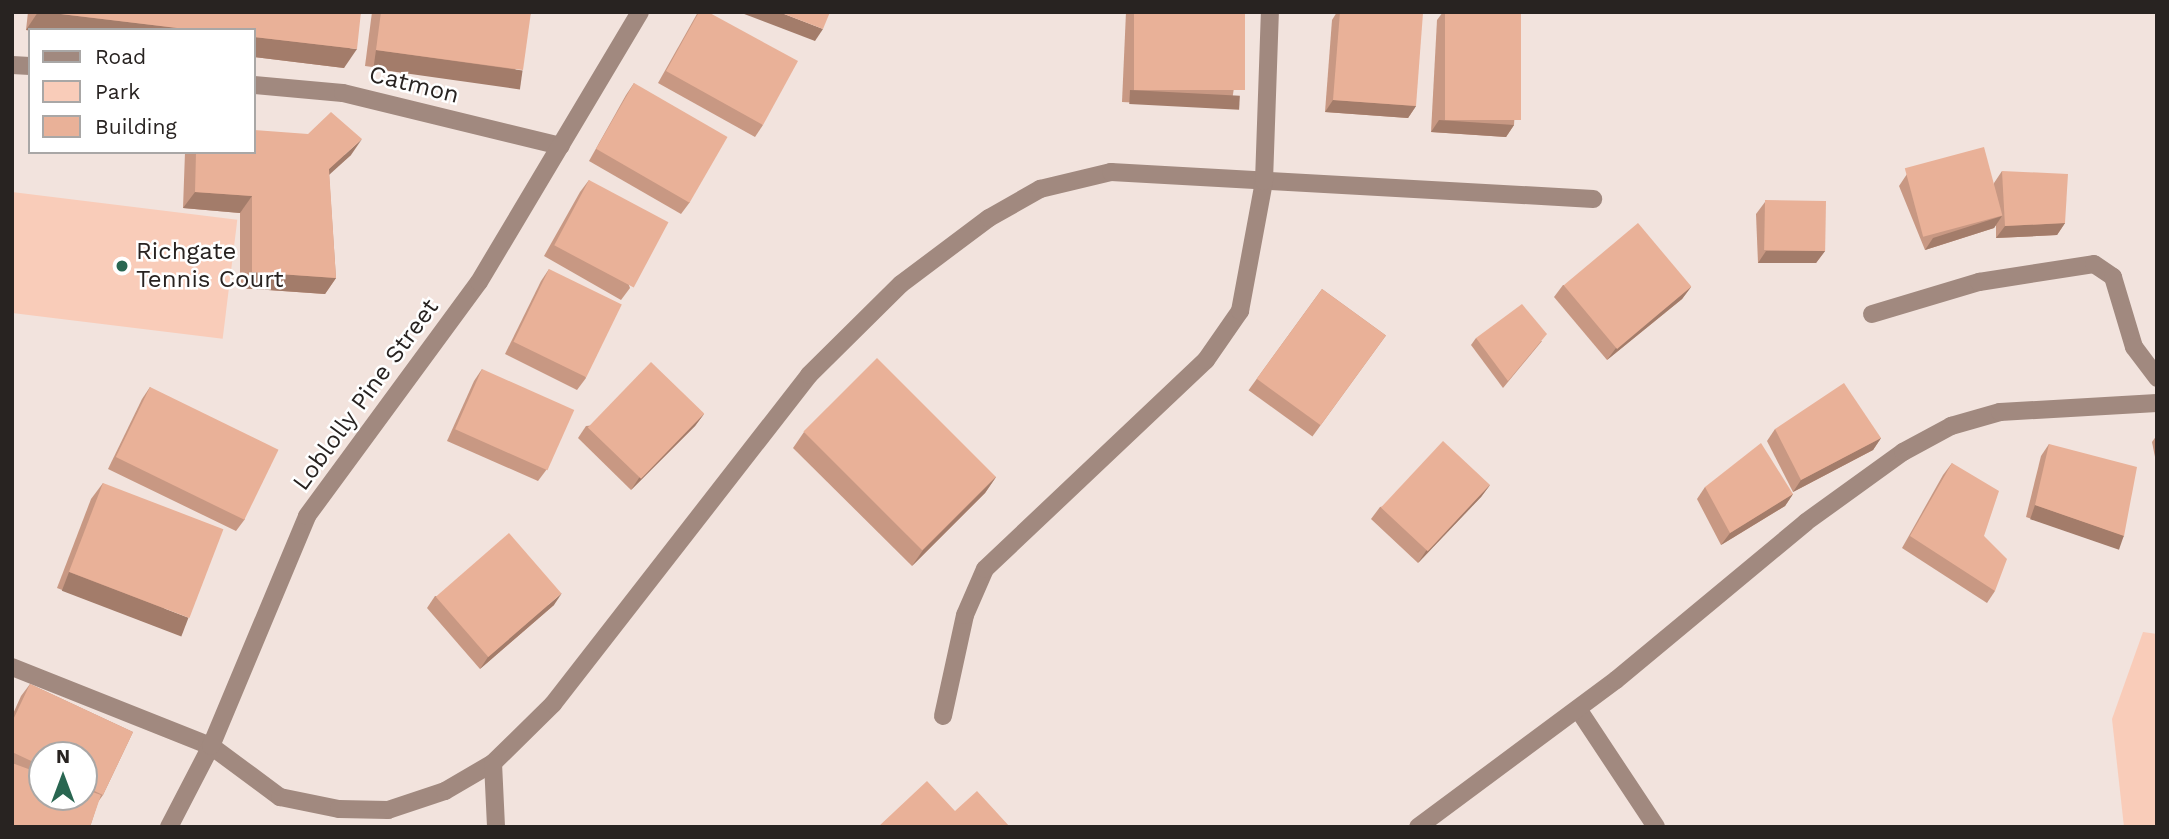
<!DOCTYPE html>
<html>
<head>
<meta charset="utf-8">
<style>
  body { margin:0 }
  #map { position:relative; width:2169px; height:839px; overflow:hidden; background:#f2e3dd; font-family:"Work Sans",sans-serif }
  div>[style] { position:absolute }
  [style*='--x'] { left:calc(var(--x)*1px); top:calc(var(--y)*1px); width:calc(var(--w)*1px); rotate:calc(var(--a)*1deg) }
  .green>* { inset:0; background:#f9ccb9; transform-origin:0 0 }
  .minor>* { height:18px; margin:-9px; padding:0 9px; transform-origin:9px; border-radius:9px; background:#a1897f }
  .wall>* { inset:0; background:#c89883; transform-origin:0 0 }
  .shaded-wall>* { inset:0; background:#a37c6a; transform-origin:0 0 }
  .building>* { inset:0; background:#e9b198; transform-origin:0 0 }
  .dots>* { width:19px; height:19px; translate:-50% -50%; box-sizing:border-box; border:4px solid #fff; border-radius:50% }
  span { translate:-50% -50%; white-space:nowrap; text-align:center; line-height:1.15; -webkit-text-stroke:5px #fff; paint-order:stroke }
  .street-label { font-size:24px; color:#282321 }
  .poi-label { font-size:24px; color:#282321 }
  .left { translate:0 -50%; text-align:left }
  .frame { position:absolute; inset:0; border:14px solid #282321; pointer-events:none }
  .legend { position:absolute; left:28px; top:28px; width:228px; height:126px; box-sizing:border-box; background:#fff; border:2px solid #a9a7a6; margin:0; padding:9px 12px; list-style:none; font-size:21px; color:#282321 }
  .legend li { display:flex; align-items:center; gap:14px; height:35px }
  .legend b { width:35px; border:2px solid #a9a7a6 }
  .north { position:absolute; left:28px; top:741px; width:70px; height:70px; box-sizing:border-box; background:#fff; border:2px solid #a9a7a6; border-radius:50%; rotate:0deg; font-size:19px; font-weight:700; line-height:28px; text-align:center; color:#282321 }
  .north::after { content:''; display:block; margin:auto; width:24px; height:32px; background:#296651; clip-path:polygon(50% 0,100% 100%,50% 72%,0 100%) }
</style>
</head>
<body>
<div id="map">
  <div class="green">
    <div style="left:12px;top:192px;width:227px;height:120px;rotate:7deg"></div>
    <div style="clip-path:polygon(2143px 632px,2157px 634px,2157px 827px,2124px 827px,2112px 719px)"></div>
  </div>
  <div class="minor">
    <div style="--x:12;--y:65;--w:18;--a:3"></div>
    <div style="--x:254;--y:85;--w:89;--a:5.1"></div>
    <div style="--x:343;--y:93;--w:224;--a:13.7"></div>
    <div style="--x:1872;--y:314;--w:112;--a:-16.7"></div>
    <div style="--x:1979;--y:282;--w:116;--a:-8.9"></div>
    <div style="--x:2094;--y:264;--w:23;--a:34"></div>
    <div style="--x:2113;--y:277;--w:73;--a:73.3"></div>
    <div style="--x:2134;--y:347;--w:39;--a:53"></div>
    <div style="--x:12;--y:667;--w:214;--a:21.7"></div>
    <div style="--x:211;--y:746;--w:86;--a:36.5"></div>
    <div style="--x:280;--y:797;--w:60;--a:11.5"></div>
    <div style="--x:339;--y:809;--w:49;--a:1.2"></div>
    <div style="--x:388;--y:810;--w:60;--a:-18.4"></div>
    <div style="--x:445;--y:791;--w:56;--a:-30.3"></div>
    <div style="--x:493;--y:763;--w:84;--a:-44.5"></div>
    <div style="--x:553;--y:704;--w:417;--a:-52.1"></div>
    <div style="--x:809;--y:375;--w:129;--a:-44.7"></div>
    <div style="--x:901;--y:284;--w:110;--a:-36.9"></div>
    <div style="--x:989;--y:218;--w:59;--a:-29.6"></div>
    <div style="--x:1040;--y:189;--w:73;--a:-13.5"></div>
    <div style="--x:1111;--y:172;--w:483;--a:3.2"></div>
    <div style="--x:1578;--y:709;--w:141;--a:56.5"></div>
    <div style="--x:943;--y:716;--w:103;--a:-77.7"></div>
    <div style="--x:965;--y:615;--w:50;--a:-66.5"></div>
    <div style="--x:985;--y:569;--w:304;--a:-43.4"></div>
    <div style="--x:1206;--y:360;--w:60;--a:-55.2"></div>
    <div style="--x:1240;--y:311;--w:132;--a:-79.5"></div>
    <div style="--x:1264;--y:181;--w:169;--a:-88"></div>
    <div style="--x:493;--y:763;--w:64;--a:87.3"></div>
    <div style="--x:169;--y:827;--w:91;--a:-62.6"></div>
    <div style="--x:211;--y:746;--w:249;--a:-67.3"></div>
    <div style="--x:307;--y:516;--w:290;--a:-53.7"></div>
    <div style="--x:479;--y:282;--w:314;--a:-59.2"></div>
    <div style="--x:1418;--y:827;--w:247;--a:-36.6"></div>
    <div style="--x:1616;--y:680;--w:247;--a:-39.7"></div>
    <div style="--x:1806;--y:522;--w:120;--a:-35.8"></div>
    <div style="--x:1903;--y:452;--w:55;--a:-28.4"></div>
    <div style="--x:1951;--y:426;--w:51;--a:-15.9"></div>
    <div style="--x:2000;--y:412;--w:157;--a:-3.3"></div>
  </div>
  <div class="wall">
    <div style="clip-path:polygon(28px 12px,361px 12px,344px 68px,254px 57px,254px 30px,30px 30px,30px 31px,26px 30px)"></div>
    <div style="clip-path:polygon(372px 12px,531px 12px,511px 86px,365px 66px)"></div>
    <div style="clip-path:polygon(698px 12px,763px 125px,755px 137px,658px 83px)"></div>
    <div style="clip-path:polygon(1126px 12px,1245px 12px,1231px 108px,1122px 102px)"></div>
    <div style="clip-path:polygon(1337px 12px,1406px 12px,1416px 106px,1408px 118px,1325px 112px,1332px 20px)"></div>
    <div style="clip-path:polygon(1443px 12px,1521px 12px,1514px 125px,1506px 137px,1431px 132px,1437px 20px)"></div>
    <div style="clip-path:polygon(634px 83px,690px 202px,681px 214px,589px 161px,626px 95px)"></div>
    <div style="clip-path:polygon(185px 152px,254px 152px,351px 155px,329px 174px,336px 278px,325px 294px,240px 288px,240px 213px,183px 208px)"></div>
    <div style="clip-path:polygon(2002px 171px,2065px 223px,2057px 235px,1996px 238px,1996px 225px,1994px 228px,1925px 250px,1899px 186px,1907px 174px,1994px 186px,1994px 183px)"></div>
    <div style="clip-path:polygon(589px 180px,630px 288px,621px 300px,544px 256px,580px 192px)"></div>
    <div style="clip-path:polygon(1765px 202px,1825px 251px,1816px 263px,1758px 263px,1756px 214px)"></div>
    <div style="clip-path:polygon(549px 269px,586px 378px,577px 390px,505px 354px,541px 281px)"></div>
    <div style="clip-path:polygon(1563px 285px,1691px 287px,1682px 299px,1607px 360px,1554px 297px)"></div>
    <div style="left:1322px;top:289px;width:79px;height:125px;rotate:36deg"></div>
    <div style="clip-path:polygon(1476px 338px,1542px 341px,1503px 388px,1471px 345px)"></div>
    <div style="clip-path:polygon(482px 369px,547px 469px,538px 481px,447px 441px,474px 381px)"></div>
    <div style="clip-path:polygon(150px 387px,245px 519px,236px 531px,108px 469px,142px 399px)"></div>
    <div style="clip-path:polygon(704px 414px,695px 426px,631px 490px,578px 438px,586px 426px)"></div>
    <div style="clip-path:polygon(1775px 429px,1881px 438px,1873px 450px,1793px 492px,1767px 441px)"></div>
    <div style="clip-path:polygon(804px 432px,996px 477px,985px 493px,912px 566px,793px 448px)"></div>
    <div style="clip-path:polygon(2157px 435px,2157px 467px,2152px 442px)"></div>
    <div style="clip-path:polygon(2049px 444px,2124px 536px,2116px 548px,2026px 517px,2041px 456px)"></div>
    <div style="clip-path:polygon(1952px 463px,1984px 536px,1995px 591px,1987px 603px,1902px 548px,1943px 475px)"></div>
    <div style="clip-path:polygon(103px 483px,177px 634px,57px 588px,91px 499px)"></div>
    <div style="clip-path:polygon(1490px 485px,1481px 497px,1418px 563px,1371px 519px,1380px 507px)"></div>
    <div style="clip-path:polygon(1705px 487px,1793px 494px,1785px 506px,1721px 545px,1697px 499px)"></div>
    <div style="clip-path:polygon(435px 596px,554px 605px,480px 669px,427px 608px)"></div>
    <div style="clip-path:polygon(evenodd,30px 684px,133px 732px,103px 795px,98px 802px,90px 827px,12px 827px,12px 716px,21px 696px,30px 684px,42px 755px,84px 755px,84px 797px,42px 797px,42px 755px)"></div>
  </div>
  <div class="shaded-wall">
    <div style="clip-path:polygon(38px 12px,44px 12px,194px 30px,26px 30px)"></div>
    <div style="clip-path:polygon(739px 12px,779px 12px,823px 29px,815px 41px)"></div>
    <div style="clip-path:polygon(254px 37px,357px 49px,344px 68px,254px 57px)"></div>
    <div style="left:376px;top:50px;width:148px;height:19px;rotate:8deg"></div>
    <div style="left:1130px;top:90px;width:110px;height:14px;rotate:3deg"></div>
    <div style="clip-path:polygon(1333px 100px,1416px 106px,1408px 118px,1325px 112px)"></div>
    <div style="clip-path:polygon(1439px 120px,1514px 125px,1506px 137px,1431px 132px)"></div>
    <div style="clip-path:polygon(362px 139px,351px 155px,318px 185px,329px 169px)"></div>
    <div style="clip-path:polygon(195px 192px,252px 196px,240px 213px,183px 208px)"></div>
    <div style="clip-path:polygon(2002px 216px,1994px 228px,1925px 250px,1933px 238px)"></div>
    <div style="clip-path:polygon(2065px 223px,2057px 235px,1996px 238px,2005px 226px)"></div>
    <div style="clip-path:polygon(1766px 251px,1825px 251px,1816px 263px,1758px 263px)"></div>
    <div style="clip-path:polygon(252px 272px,336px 278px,325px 294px,240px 288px)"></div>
    <div style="clip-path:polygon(1691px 287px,1682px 299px,1607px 360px,1616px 348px)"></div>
    <div style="clip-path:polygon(704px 414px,695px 426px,631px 490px,639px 478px)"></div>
    <div style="clip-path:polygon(1881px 438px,1873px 450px,1793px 492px,1801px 480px)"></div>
    <div style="clip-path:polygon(996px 477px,985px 493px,912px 566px,923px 550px)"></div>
    <div style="clip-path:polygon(1490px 485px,1481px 497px,1418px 563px,1426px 551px)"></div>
    <div style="clip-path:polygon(1793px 494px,1785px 506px,1721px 545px,1730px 533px)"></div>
    <div style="left:2035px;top:505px;width:94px;height:15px;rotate:19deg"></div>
    <div style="left:69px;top:572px;width:128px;height:20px;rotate:21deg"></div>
    <div style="clip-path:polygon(562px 593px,554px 605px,480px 669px,488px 657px)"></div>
  </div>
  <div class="building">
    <div style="clip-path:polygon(44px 12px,361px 12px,357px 49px,254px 37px,254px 30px,194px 30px)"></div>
    <div style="clip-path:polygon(381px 12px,531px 12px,523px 70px,376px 50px)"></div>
    <div style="clip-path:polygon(699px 12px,708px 12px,798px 61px,763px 125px,666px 71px)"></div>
    <div style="clip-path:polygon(779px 12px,830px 12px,823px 29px)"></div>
    <div style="left:1134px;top:12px;width:111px;height:78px"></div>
    <div style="clip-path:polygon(1340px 12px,1406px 12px,1423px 13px,1416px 106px,1333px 100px)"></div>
    <div style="left:1445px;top:12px;width:76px;height:108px"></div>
    <div style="left:634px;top:83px;width:108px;height:76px;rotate:30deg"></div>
    <div style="clip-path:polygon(331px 112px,362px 139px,329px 169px,336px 278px,252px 272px,252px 196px,195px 192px,196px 152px,254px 152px,254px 130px,308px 134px)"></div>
    <div style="left:1984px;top:147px;width:71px;height:82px;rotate:75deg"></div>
    <div style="clip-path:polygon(2002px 171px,2068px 174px,2065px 223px,2005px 226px)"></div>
    <div style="left:589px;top:180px;width:90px;height:74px;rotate:28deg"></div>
    <div style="left:1826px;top:201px;width:50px;height:61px;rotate:91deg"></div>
    <div style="left:1638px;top:223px;width:83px;height:97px;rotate:50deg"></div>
    <div style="left:549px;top:269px;width:81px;height:81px;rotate:26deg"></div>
    <div style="left:1322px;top:289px;width:79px;height:111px;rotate:36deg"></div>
    <div style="clip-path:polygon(1522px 304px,1547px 334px,1508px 381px,1476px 338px)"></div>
    <div style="left:877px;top:358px;width:168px;height:104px;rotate:45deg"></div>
    <div style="left:651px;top:362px;width:74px;height:91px;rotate:44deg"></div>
    <div style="left:482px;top:369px;width:101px;height:66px;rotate:24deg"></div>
    <div style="clip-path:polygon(1844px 383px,1881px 438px,1801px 480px,1775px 429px)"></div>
    <div style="left:150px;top:387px;width:143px;height:78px;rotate:26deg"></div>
    <div style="left:1443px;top:441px;width:64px;height:91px;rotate:43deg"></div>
    <div style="clip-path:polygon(1761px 443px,1793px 494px,1730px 533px,1705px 487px)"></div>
    <div style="clip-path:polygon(2049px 444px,2137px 467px,2124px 536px,2035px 505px)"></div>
    <div style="clip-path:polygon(1952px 463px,1999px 491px,1984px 536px,2007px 559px,1995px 591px,1910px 536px)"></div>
    <div style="left:103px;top:483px;width:129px;height:95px;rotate:21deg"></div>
    <div style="left:509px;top:533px;width:80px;height:97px;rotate:49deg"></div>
    <div style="clip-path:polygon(30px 684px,133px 732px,103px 795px,84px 786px,84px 755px,42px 755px,42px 766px,12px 752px,12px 722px)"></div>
    <div style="clip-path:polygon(12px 763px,42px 774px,42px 797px,84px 797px,84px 789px,101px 795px,90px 827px,12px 827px)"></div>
    <div style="clip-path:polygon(927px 781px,955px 811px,977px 791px,1010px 827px,878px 827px)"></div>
  </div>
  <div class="dots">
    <div style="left:122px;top:266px;background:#296651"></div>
  </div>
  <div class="street-label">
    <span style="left:414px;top:85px;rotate:14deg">Catmon</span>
    <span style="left:366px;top:395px;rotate:-54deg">Loblolly Pine Street</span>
  </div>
  <div class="poi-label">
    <span class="left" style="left:136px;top:266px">Richgate<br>Tennis Court</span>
  </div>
  <div class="frame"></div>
  <ul class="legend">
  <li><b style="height:9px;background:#a1897f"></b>Road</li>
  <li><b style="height:19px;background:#f9ccb9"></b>Park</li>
  <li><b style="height:19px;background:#e9b198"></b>Building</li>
  </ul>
  <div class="north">N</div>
</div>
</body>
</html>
